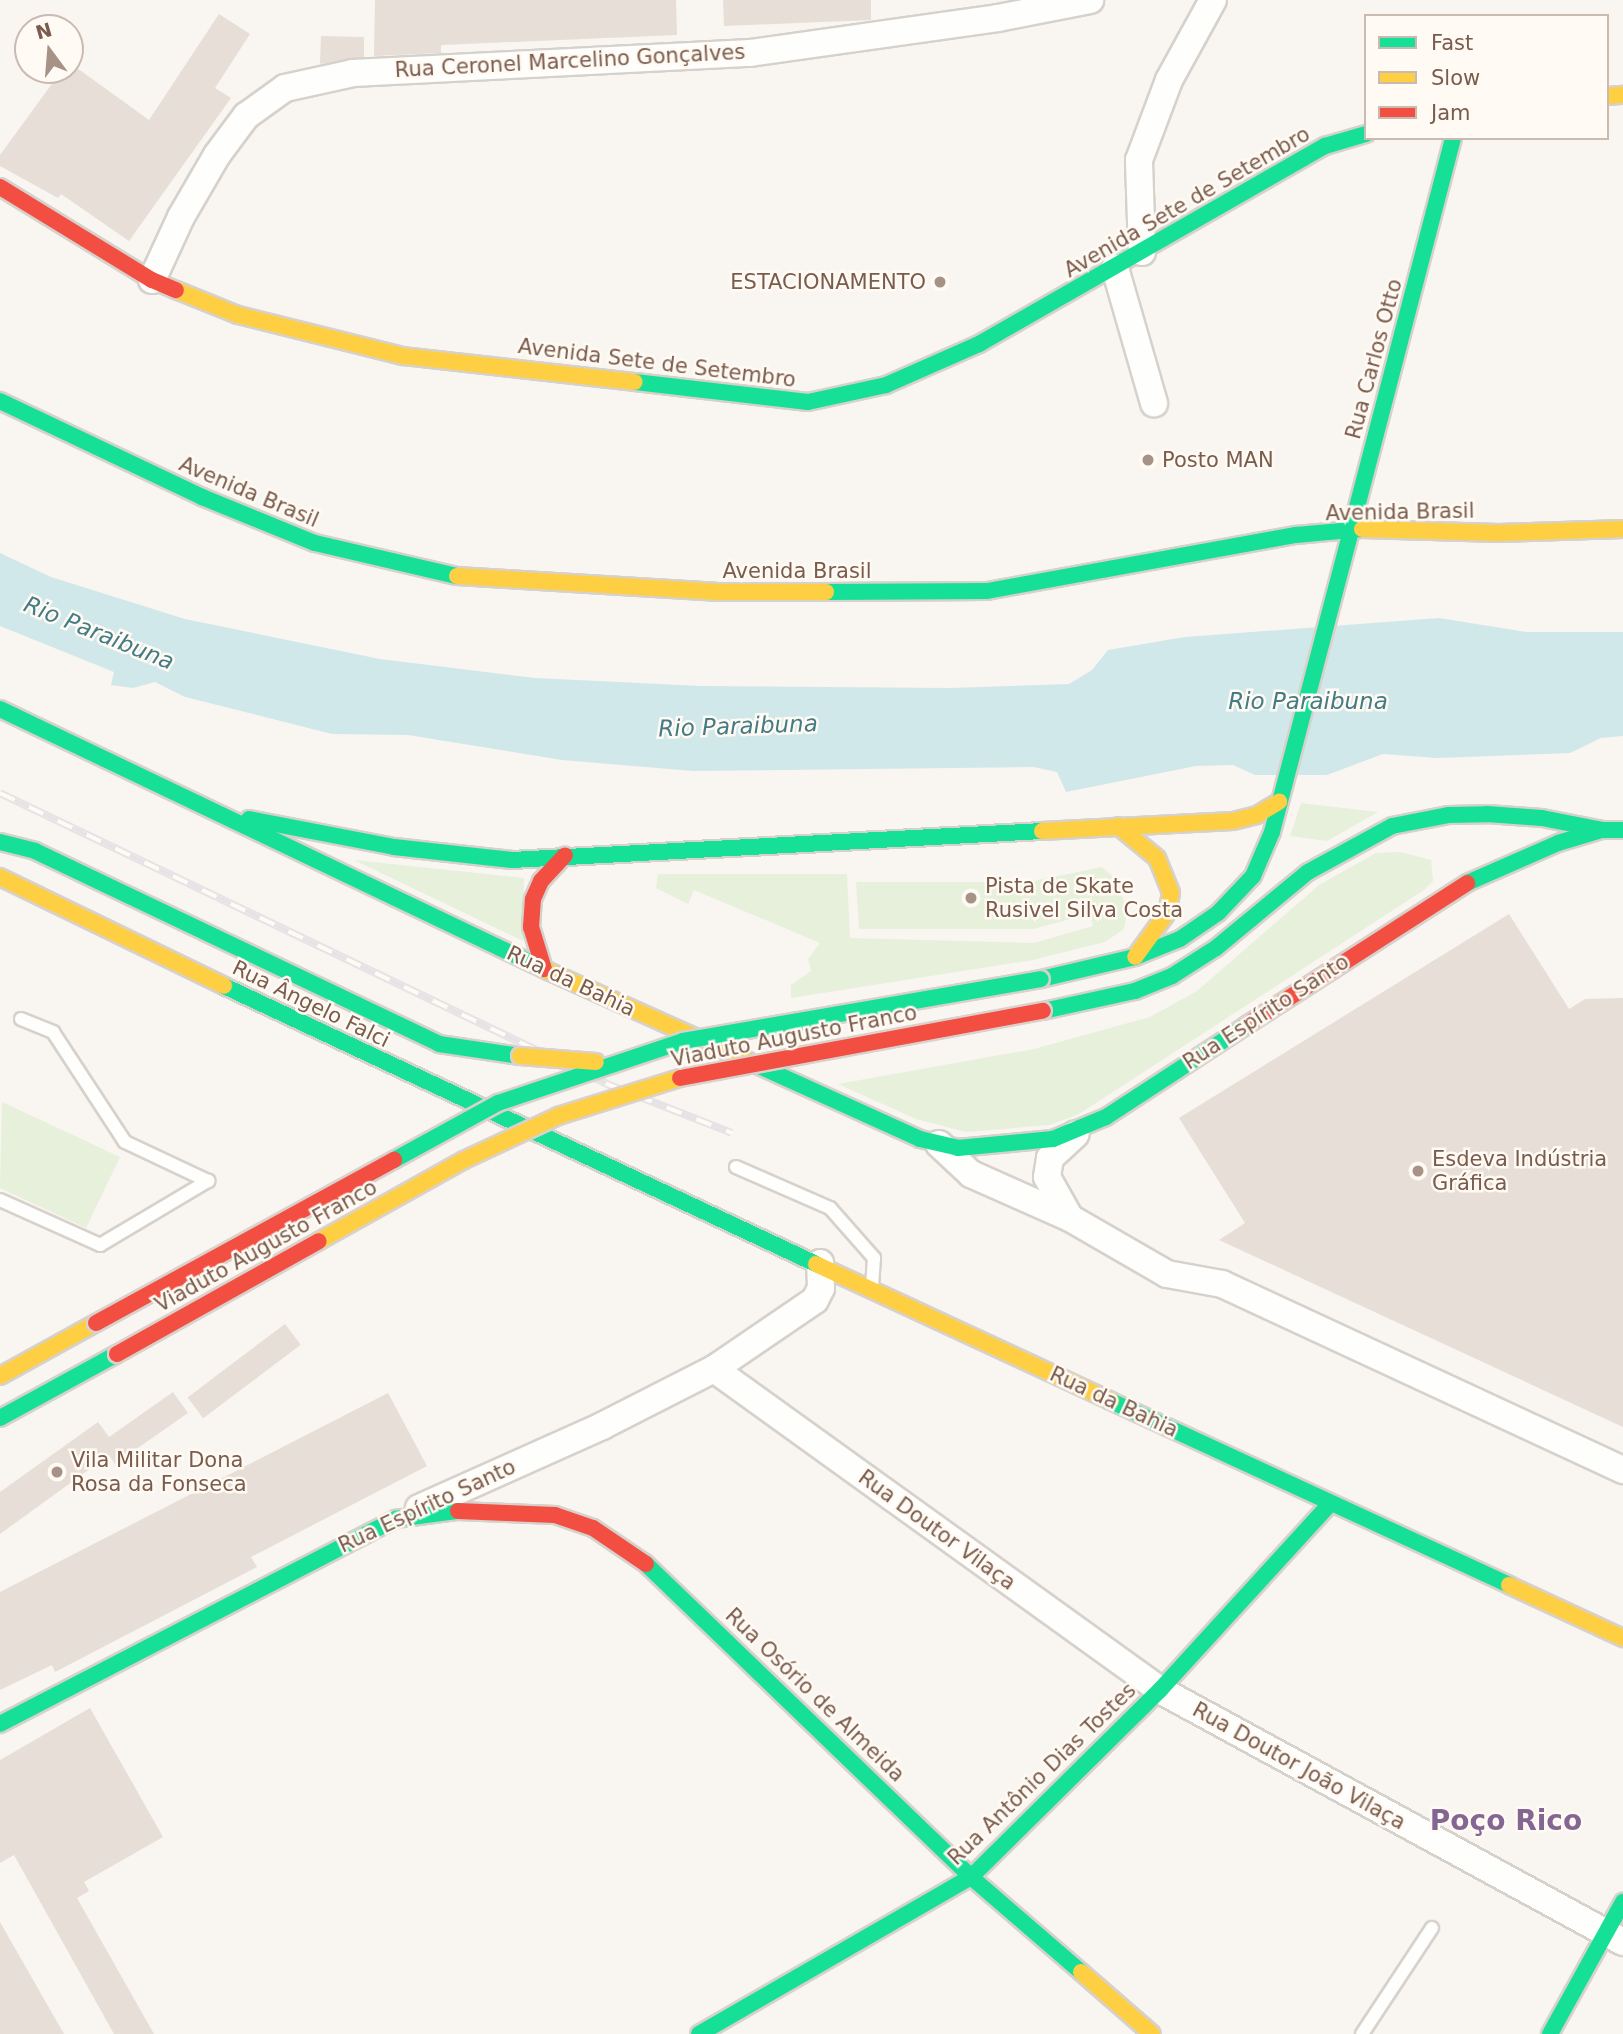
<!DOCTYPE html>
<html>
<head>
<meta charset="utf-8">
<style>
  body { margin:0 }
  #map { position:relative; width:1623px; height:2034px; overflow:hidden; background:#f9f5f0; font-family:"DejaVu Sans",sans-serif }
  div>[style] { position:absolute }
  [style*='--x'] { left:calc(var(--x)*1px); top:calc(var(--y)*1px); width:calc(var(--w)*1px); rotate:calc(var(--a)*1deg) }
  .green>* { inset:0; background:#e7f0db }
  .water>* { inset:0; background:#d0e8ea }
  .building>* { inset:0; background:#e6ded7; transform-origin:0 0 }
  .roads { filter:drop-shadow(2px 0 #d7d1cb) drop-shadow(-2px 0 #d7d1cb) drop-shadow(0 2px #d7d1cb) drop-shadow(0 -2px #d7d1cb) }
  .lane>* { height:12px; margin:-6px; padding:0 6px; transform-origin:6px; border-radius:6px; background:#fefefd }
  .street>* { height:26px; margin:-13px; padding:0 13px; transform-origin:13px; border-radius:13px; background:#fefefd }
  .fast>* { height:16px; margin:-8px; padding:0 8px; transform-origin:8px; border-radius:8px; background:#16e098 }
  .slow>* { height:16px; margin:-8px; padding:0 8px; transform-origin:8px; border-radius:8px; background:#ffcf43 }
  .jam>* { height:16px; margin:-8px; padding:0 8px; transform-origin:8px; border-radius:8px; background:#f24e42 }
  .rail>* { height:8px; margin-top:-4px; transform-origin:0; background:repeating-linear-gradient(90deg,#fffaf3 0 16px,#e6e3e7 0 32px); box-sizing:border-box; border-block:2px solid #e6e3e7 }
  .bridges { filter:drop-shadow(2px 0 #dad1cc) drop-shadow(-2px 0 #dad1cc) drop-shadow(0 2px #dad1cc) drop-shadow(0 -2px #dad1cc) }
  .fast-bridge>* { height:16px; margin:-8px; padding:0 8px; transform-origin:8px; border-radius:8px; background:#16e098 }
  .slow-bridge>* { height:16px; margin:-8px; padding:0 8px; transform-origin:8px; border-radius:8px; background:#ffcf43 }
  .jam-bridge>* { height:16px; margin:-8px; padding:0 8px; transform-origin:8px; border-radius:8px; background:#f24e42 }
  .dots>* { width:19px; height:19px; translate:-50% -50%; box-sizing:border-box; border:4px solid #fffaf3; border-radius:50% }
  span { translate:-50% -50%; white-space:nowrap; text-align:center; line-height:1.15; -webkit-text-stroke:5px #fffaf3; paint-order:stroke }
  .street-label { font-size:21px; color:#7a5c4d }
  .poi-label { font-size:21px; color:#7a5c4d }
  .right { translate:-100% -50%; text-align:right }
  .left { translate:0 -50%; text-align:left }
  .water-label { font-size:23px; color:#437c86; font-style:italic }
  .district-label { font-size:28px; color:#846695; font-weight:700 }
  .legend { position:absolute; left:1364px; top:14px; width:245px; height:126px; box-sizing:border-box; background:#fffaf3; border:2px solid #cabbb1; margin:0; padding:9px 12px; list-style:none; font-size:21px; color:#7a5c4d }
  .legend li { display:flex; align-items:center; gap:14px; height:35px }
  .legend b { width:35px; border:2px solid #cabbb1 }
  .north { position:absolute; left:14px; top:14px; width:70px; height:70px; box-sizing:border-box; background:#fffaf3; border:2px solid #cabbb1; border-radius:50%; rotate:344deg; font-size:19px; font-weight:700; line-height:28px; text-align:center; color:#7a5c4d }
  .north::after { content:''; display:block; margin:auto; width:24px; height:32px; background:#a69286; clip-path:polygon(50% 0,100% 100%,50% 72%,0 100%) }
</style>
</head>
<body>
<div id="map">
  <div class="green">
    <div style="clip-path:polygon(1301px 803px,1378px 812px,1327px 841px,1290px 836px)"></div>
    <div style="clip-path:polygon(1401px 852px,1431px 860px,1433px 881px,1424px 890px,1079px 1114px,1050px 1125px,966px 1132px,916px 1119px,838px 1084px,1034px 1049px,1150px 1017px,1197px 991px,1319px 885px,1376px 853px)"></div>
    <div style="clip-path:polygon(354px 860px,524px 878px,523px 941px)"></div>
    <div style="clip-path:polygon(1102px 867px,1118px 881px,1127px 912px,1124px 929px,1105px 942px,1033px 960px,791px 998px,791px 985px,811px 971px,808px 959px,820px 943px,694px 890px,688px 904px,656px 888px,658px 874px,847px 874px,850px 938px,1034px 943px,1093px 926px,1089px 914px,1033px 929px,859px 929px,856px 882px,1029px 882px)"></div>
    <div style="clip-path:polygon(2px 1102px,120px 1157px,86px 1228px,0 1188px)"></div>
  </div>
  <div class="water">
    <div style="clip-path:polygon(0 553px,51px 577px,185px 619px,380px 659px,535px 678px,701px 686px,951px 688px,1069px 684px,1092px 670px,1108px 650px,1185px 637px,1439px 618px,1526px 632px,1623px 632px,1623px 736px,1601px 738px,1570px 753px,1437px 758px,1383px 754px,1327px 775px,1255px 775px,1233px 765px,1196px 766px,1066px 792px,1057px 772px,1034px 767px,693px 771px,562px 760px,408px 735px,332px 734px,185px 697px,155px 682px,133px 688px,111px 685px,114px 672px,0 626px)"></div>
  </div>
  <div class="building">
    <div style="clip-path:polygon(375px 0,676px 0,677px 35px,441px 45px,441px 53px,374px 56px)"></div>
    <div style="clip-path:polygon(723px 0,871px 0,871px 20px,724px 26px)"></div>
    <div style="clip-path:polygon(219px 14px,250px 34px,215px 88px,231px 98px,129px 241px,61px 194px,58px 198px,0 166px,0 155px,62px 70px,70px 70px,70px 63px,149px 120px)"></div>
    <div style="clip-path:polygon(321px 36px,364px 37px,364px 57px,320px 64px)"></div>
    <div style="clip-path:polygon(1509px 914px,1569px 1009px,1585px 999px,1623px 998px,1623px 1427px,1219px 1240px,1245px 1223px,1179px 1118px)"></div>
    <div style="left:285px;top:1324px;width:26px;height:122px;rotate:53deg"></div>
    <div style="clip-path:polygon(173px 1392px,188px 1413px,115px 1464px,109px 1455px,0 1534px,0 1492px,98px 1422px,109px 1437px)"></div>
    <div style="clip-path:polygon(388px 1393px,427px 1466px,251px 1557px,257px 1567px,55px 1672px,52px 1665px,0 1690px,0 1592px)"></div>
    <div style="clip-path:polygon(90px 1708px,163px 1837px,84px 1882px,89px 1891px,77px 1898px,154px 2034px,114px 2034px,14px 1855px,0 1863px,0 1760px)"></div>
    <div style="clip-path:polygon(0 1922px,64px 2034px,0 2034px)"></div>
  </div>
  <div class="roads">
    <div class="lane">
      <div style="--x:21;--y:1019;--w:35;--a:22"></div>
      <div style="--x:53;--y:1032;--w:131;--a:56.8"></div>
      <div style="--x:125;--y:1142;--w:92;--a:25.2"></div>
      <div style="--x:736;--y:1167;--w:103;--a:23.6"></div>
      <div style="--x:830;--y:1208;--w:67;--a:48.7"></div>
      <div style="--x:874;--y:1258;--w:28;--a:94"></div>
      <div style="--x:0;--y:1200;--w:110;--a:24.2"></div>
      <div style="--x:100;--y:1245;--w:126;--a:-30.7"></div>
      <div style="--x:1362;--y:2034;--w:127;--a:-56.6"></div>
    </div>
    <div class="street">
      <div style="--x:1142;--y:252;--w:92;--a:-91.9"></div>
      <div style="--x:1139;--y:160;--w:85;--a:-69.4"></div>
      <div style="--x:1169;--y:80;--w:91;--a:-61.2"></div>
      <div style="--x:1115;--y:268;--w:141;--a:73.9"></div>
      <div style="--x:152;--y:280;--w:69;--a:-65.3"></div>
      <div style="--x:181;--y:217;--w:72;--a:-59.9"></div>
      <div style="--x:217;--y:155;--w:49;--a:-53.4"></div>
      <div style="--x:246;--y:116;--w:48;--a:-35.7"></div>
      <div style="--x:285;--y:88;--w:70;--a:-12.4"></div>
      <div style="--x:353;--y:73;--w:398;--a:-2.9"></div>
      <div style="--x:750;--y:53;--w:250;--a:-8"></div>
      <div style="--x:998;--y:18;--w:94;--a:-11.1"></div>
      <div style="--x:939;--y:1144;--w:44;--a:43.2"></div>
      <div style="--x:971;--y:1174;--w:108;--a:24"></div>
      <div style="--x:1070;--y:1218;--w:112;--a:30"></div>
      <div style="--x:1167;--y:1274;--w:56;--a:10.3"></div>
      <div style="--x:1222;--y:1284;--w:442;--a:24.9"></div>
      <div style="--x:1070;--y:1218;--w:47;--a:-119.3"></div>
      <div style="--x:1047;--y:1177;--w:19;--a:-81"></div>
      <div style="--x:1050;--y:1158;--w:35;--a:-43"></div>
      <div style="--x:714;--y:1369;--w:550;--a:35.74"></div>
      <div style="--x:1160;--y:1690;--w:527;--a:28.56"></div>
      <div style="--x:419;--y:1508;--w:201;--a:-24.1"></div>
      <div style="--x:602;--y:1426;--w:126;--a:-27"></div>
      <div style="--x:714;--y:1369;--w:122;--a:-34.3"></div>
      <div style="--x:815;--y:1300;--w:13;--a:-63"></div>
      <div style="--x:821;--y:1288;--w:25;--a:-92"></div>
    </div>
    <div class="fast">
      <div style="--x:635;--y:382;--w:174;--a:6.6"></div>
      <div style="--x:808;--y:402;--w:80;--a:-12.3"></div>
      <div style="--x:886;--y:385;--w:102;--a:-23.8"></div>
      <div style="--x:979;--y:344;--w:399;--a:-29.8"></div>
      <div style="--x:1325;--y:146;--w:43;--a:-16.3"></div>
      <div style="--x:0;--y:401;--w:224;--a:25.4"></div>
      <div style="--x:202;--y:497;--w:122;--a:22.2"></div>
      <div style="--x:315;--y:543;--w:146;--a:13.1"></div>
      <div style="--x:1351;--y:530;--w:405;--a:-75.4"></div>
      <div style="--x:826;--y:592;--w:161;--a:-0.4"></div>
      <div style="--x:987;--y:591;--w:314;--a:-10.3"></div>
      <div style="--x:1296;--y:535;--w:66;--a:-5.2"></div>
      <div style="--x:0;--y:709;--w:607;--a:25.55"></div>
      <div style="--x:249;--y:819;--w:148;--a:10.9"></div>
      <div style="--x:394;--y:847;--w:119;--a:6.3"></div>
      <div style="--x:512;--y:860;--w:531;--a:-3.13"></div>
      <div style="--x:0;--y:842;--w:36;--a:14"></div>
      <div style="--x:35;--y:851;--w:448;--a:25.5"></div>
      <div style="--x:439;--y:1044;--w:82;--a:8.4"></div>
      <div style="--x:1467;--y:883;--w:99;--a:-23.7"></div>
      <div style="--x:1558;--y:843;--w:46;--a:-16.5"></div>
      <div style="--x:1602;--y:830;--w:21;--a:0"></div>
      <div style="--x:1041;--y:979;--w:97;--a:-13.2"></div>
      <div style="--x:1135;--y:957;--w:48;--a:-21.8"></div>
      <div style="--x:1180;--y:939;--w:46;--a:-34.4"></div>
      <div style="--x:1218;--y:913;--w:51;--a:-46.6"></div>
      <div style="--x:1253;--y:876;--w:48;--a:-66.6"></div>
      <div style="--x:1272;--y:832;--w:312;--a:-75.3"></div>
      <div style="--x:224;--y:986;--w:654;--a:25.15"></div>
      <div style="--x:1043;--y:1011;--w:94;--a:-12.3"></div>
      <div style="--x:1135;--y:991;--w:40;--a:-22"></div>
      <div style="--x:1172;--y:976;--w:52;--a:-32.5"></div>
      <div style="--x:1216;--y:948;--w:119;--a:-39.6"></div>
      <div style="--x:1308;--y:872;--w:96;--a:-28.7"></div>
      <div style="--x:1392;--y:826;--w:57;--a:-11.1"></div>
      <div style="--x:1448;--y:815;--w:39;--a:-1"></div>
      <div style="--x:1487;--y:814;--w:55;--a:4.2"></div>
      <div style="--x:1542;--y:818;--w:61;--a:11.3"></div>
      <div style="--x:748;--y:1061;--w:189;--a:24.4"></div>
      <div style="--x:920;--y:1139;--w:39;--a:13"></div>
      <div style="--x:958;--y:1148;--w:95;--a:-5.4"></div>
      <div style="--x:1053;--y:1139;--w:57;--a:-22.5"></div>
      <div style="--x:1106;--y:1117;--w:168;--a:-33.1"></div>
      <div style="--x:1111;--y:1401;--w:438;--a:24.8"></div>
      <div style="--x:0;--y:1418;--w:133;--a:-28.7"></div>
      <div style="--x:646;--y:1564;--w:451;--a:43.9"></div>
      <div style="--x:971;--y:1877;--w:145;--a:40.8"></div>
      <div style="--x:0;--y:1724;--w:446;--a:-27.4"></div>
      <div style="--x:396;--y:1519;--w:63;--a:-7.4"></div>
      <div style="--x:699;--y:2034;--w:314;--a:-30"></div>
      <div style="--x:971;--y:1877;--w:266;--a:-44.7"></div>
      <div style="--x:1160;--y:1690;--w:251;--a:-47.6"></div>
      <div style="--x:1550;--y:2034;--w:151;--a:-61.1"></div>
    </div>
    <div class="slow">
      <div style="--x:1607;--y:96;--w:16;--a:-4"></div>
      <div style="--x:176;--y:290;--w:67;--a:22"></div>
      <div style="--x:238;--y:315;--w:170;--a:14"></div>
      <div style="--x:403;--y:356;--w:233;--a:6.4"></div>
      <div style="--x:1362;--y:529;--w:137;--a:1.7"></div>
      <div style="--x:1499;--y:533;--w:124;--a:-1.8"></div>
      <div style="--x:457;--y:576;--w:259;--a:3.5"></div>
      <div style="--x:716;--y:592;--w:110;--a:0"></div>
      <div style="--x:1118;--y:826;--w:50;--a:39.4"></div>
      <div style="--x:1157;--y:858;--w:38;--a:68"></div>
      <div style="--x:1171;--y:893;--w:20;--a:101"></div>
      <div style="--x:1167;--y:913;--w:54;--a:126"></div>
      <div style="--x:1042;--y:831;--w:191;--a:-3"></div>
      <div style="--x:1233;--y:821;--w:25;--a:-14"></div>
      <div style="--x:1257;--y:815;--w:26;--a:-31"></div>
      <div style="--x:0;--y:877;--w:249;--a:25.9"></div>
      <div style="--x:548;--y:971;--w:219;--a:24.2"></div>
      <div style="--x:816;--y:1264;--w:325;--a:24.9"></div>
      <div style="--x:0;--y:1376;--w:110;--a:-28.9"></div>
      <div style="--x:1509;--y:1585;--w:126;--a:24.9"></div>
      <div style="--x:1081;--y:1972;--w:94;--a:41.1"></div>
    </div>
    <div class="jam">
      <div style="--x:0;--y:187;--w:178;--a:31.5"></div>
      <div style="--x:152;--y:280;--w:26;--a:23"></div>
      <div style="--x:544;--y:969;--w:44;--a:-107.2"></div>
      <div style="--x:531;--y:927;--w:28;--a:-86"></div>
      <div style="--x:533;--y:899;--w:20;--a:-66"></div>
      <div style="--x:541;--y:881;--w:35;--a:-47"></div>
      <div style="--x:1247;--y:1025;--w:262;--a:-32.8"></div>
      <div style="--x:458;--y:1511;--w:97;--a:2.4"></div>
      <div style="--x:555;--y:1515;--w:40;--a:18.9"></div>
      <div style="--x:593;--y:1528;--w:64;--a:34.2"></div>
    </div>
  </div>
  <div class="rail">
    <div style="--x:0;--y:793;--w:673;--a:25.61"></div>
    <div style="--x:607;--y:1084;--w:134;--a:21.4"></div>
  </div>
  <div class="bridges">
    <div class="fast-bridge">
      <div style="--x:394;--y:1160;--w:119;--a:-28.7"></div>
      <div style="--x:498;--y:1103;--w:195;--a:-18.5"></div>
      <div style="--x:683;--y:1041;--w:363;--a:-9.8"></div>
    </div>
    <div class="slow-bridge">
      <div style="--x:520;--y:1056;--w:76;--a:4.5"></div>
      <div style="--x:319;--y:1241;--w:166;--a:-29.2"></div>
      <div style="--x:464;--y:1160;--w:104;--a:-25.1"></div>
      <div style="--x:558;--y:1116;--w:128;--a:-17.3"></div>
    </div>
    <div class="jam-bridge">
      <div style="--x:680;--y:1078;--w:369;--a:-10.5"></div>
      <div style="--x:96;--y:1323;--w:340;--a:-28.7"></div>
      <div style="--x:117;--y:1354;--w:231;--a:-29.2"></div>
    </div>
  </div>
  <div class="dots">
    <div style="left:940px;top:282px;background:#a69286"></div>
    <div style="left:1148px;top:460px;background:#a69286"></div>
    <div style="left:971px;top:898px;background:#a69286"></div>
    <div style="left:1418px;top:1171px;background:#a69286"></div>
    <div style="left:57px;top:1472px;background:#a69286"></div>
  </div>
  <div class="street-label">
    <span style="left:570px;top:61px;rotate:-3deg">Rua Ceronel Marcelino Gonçalves</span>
    <span style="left:1187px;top:202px;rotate:-30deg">Avenida Sete de Setembro</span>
    <span style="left:1374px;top:359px;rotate:-75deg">Rua Carlos Otto</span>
    <span style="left:657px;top:363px;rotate:7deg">Avenida Sete de Setembro</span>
    <span style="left:249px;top:492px;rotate:23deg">Avenida Brasil</span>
    <span style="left:1400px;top:512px;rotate:-1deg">Avenida Brasil</span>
    <span style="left:797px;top:571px">Avenida Brasil</span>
    <span style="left:571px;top:981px;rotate:25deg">Rua da Bahia</span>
    <span style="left:311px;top:1004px;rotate:26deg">Rua Ângelo Falci</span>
    <span style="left:1266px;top:1012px;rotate:-33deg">Rua Espírito Santo</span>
    <span style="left:794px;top:1036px;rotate:-11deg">Viaduto Augusto Franco</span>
    <span style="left:266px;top:1246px;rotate:-29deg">Viaduto Augusto Franco</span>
    <span style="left:1114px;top:1402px;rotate:25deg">Rua da Bahia</span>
    <span style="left:427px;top:1506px;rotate:-25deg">Rua Espírito Santo</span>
    <span style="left:937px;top:1530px;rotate:36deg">Rua Doutor Vilaça</span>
    <span style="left:815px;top:1695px;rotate:44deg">Rua Osório de Almeida</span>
    <span style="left:1299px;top:1766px;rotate:29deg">Rua Doutor João Vilaça</span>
    <span style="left:1042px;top:1774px;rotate:-44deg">Rua Antônio Dias Tostes</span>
  </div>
  <div class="poi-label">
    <span class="right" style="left:926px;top:282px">ESTACIONAMENTO</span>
    <span class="left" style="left:1162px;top:460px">Posto MAN</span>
    <span class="left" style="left:985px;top:898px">Pista de Skate<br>Rusivel Silva Costa</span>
    <span class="left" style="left:1432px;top:1171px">Esdeva Indústria<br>Gráfica</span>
    <span class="left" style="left:71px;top:1472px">Vila Militar Dona<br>Rosa da Fonseca</span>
  </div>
  <div class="water-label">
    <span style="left:99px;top:633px;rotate:22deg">Rio Paraibuna</span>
    <span style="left:1308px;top:701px">Rio Paraibuna</span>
    <span style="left:738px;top:726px;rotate:-2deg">Rio Paraibuna</span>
  </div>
  <div class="district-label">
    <span style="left:1506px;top:1821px">Poço Rico</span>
  </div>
  <ul class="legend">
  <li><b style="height:9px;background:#16e098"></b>Fast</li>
  <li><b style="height:9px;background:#ffcf43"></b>Slow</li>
  <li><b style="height:9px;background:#f24e42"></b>Jam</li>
  </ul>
  <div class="north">N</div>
</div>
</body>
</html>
